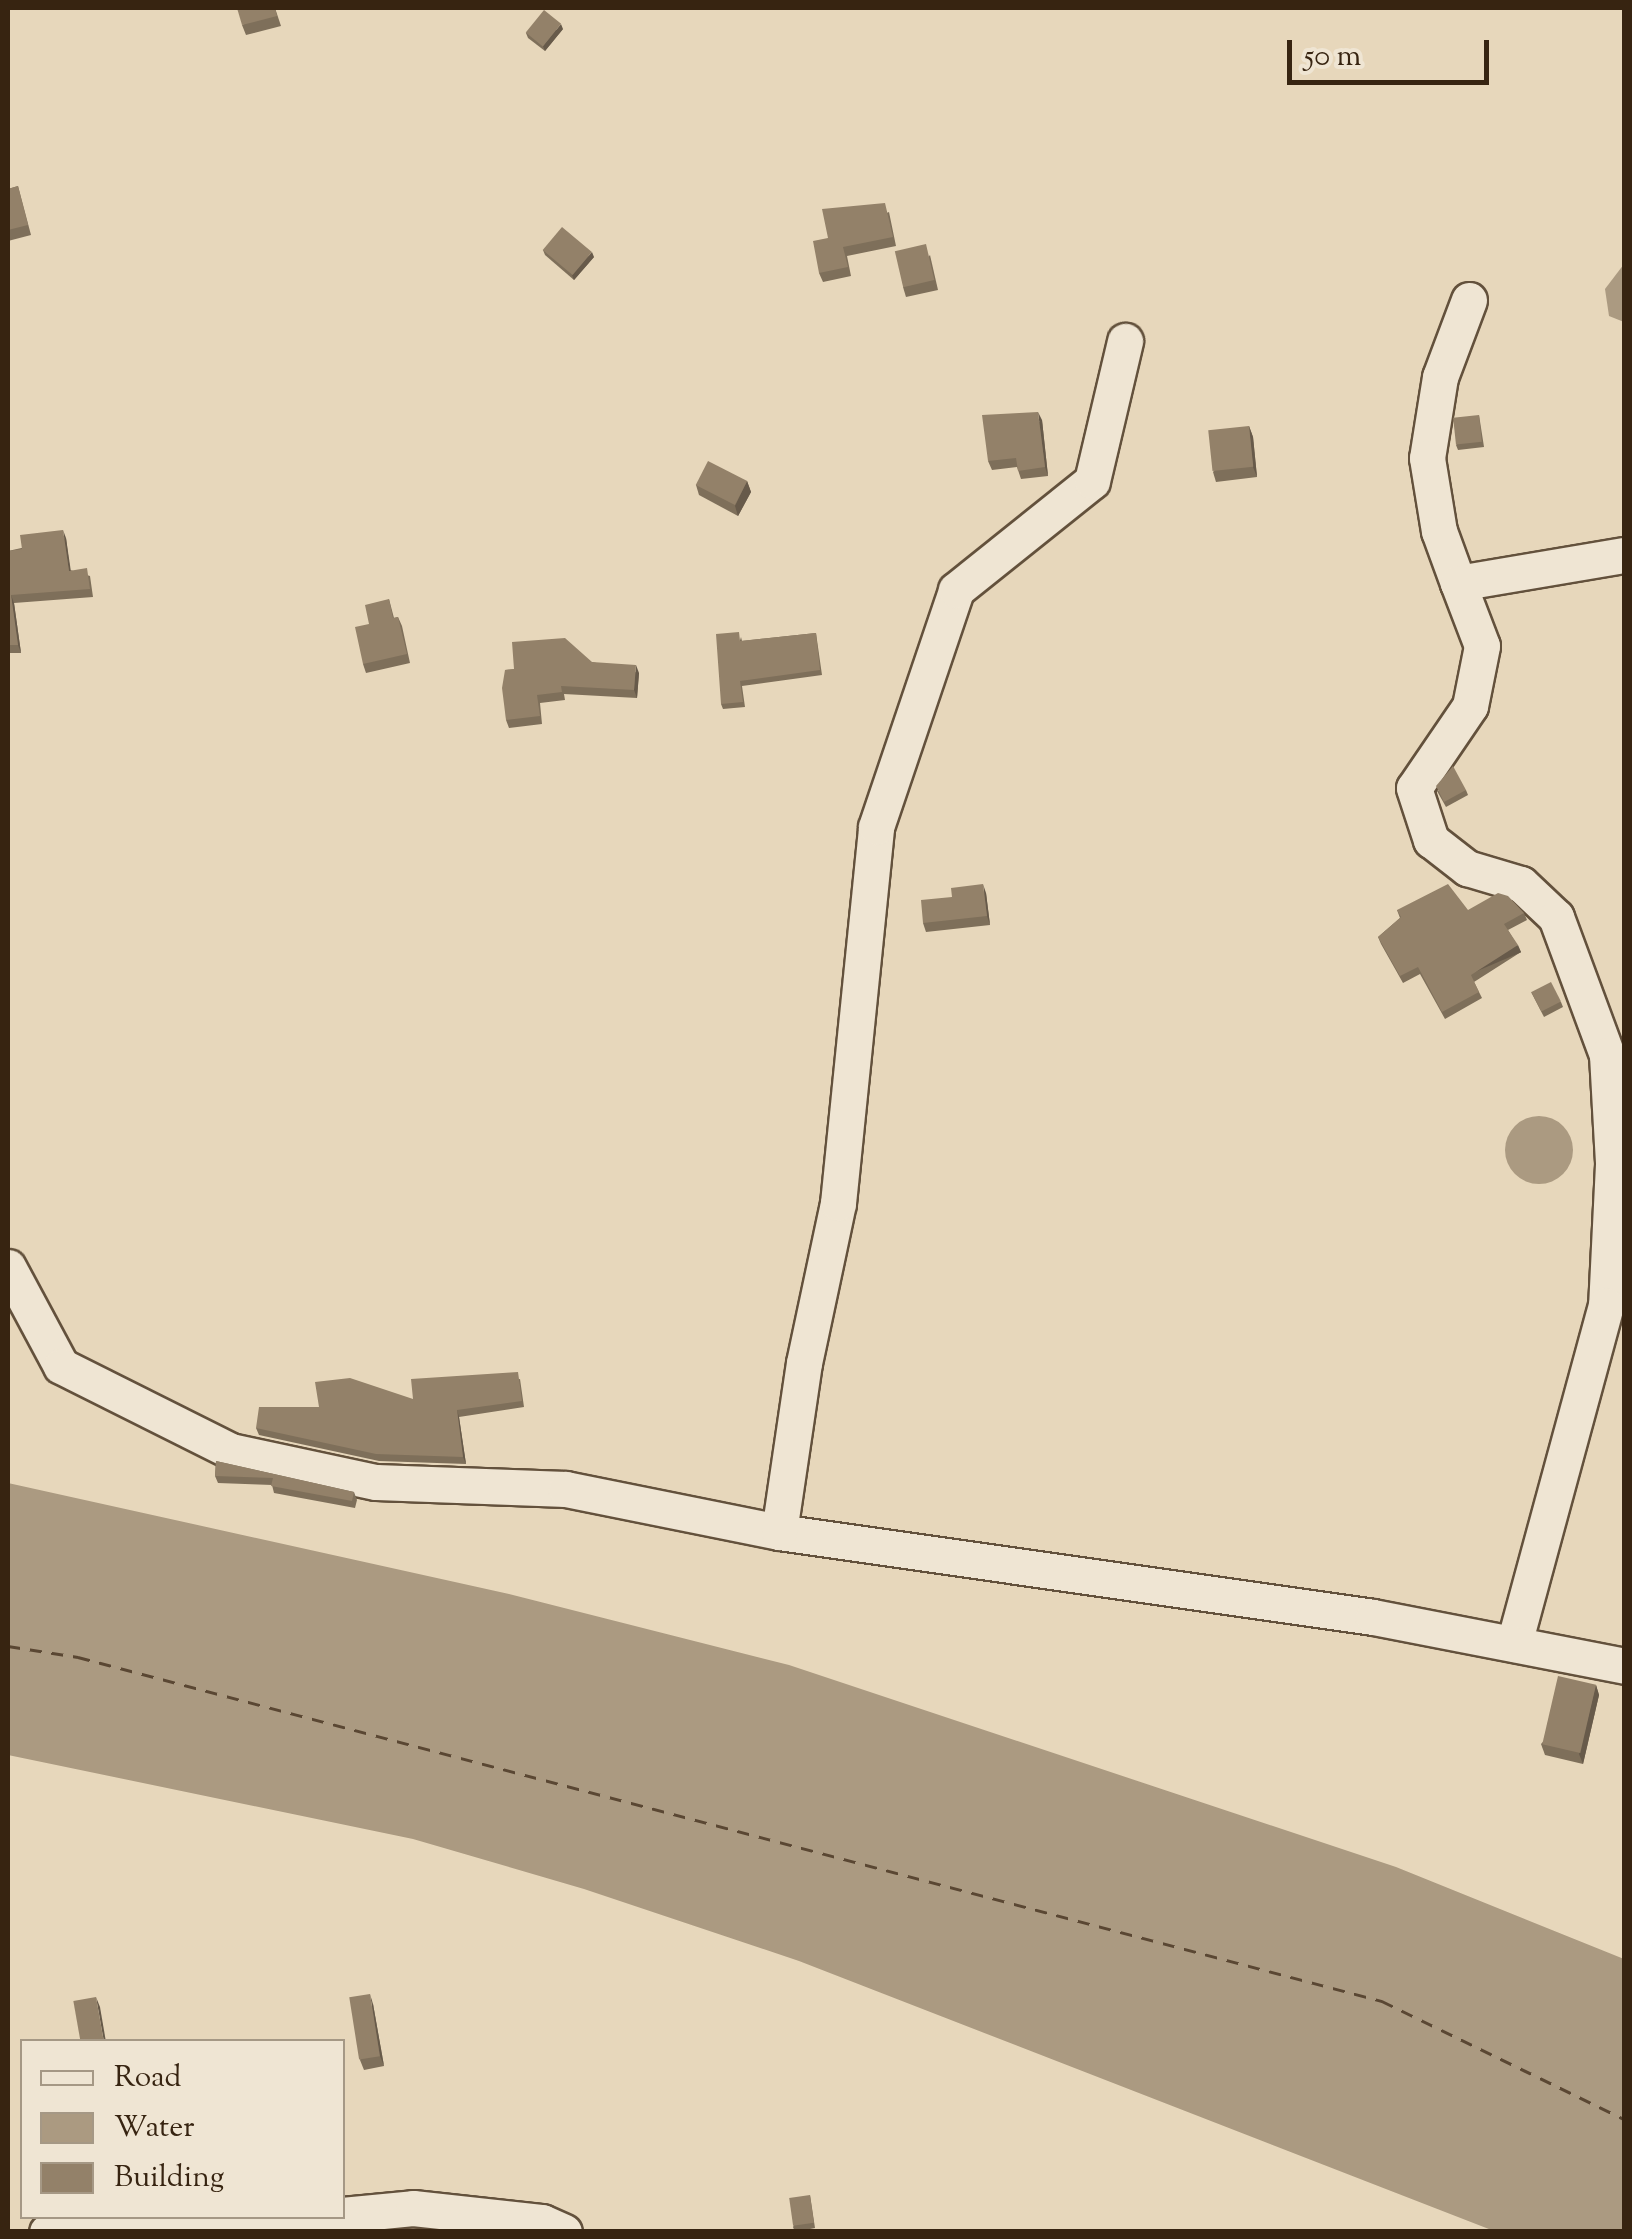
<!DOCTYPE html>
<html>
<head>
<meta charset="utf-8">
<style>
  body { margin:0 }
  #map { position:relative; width:1632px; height:2239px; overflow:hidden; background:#e7d7bb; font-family:"Sorts Mill Goudy",serif }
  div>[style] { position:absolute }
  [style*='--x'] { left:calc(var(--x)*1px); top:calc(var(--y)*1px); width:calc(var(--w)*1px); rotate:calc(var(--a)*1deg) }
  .water>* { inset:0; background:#ab9a81 }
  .round { border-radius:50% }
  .ferry>* { height:2.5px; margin-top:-1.25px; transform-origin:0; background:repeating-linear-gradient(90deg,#5a4733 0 12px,transparent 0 22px) }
  .roads { filter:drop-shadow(2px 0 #63513c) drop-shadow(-2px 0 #63513c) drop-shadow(0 2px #63513c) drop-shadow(0 -2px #63513c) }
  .minor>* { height:35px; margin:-17.5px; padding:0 17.5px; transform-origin:17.5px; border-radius:17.5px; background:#efe5d3 }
  .wall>* { inset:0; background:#7e6f5a }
  .shaded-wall>* { inset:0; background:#675a4a; transform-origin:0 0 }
  .building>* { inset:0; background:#938169; transform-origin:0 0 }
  span { translate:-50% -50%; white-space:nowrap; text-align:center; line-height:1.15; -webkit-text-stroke:8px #efe5d3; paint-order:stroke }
  .frame { position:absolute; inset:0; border:10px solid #372411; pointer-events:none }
  .legend { position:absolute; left:20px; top:2039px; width:325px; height:180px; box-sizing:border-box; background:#efe5d3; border:2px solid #a59885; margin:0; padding:12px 18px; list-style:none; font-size:30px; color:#372411 }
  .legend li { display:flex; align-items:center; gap:20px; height:50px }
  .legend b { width:50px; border:2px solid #a59885 }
  .scale { position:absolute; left:1287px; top:40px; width:202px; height:45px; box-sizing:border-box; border:5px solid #372411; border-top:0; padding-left:12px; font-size:30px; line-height:35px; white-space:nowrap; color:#372411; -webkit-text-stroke:8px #efe5d3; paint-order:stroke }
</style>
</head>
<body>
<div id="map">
  <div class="water">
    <div style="clip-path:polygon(1624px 264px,1624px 322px,1609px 316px,1605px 289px)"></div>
    <div class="round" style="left:1505px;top:1116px;width:68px;height:68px"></div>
    <div style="clip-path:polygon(8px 1483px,509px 1594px,789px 1665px,1396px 1867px,1624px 1959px,1624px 2231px,1494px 2231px,799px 1961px,584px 1889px,413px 1839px,8px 1755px)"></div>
  </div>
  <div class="ferry">
    <div style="--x:8;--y:1646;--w:71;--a:8.9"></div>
    <div style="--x:78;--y:1657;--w:1349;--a:14.78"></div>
    <div style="--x:1382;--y:2001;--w:269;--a:26"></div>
  </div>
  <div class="roads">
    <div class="minor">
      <div style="--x:1469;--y:300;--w:82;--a:110.6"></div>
      <div style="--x:1440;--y:377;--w:82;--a:99.1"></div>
      <div style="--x:1427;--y:458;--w:74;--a:80.7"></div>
      <div style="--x:1439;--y:531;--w:55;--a:69.9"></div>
      <div style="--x:1458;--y:583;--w:168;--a:-9.6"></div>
      <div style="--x:1458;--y:583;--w:67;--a:69.1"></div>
      <div style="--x:1482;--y:646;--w:61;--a:101.3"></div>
      <div style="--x:1470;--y:706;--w:99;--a:124.3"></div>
      <div style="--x:1414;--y:788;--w:55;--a:71.9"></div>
      <div style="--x:1431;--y:840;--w:46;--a:37.9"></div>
      <div style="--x:1467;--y:868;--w:56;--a:16.5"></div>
      <div style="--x:1521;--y:884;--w:48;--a:43.3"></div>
      <div style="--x:1556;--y:917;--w:147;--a:69.7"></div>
      <div style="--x:1607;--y:1055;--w:109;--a:86.8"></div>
      <div style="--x:1613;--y:1164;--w:141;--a:92.8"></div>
      <div style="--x:1606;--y:1305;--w:351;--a:105.2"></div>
      <div style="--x:8;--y:1267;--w:112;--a:61.8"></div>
      <div style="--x:61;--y:1366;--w:190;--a:26.6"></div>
      <div style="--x:231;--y:1451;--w:148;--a:12.1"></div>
      <div style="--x:376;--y:1482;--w:190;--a:2.1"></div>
      <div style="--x:566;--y:1489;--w:217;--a:11.4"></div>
      <div style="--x:779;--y:1532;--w:600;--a:8.14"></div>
      <div style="--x:1373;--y:1617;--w:256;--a:11"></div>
      <div style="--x:779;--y:1532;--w:171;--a:-81.6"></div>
      <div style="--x:804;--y:1363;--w:164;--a:-78"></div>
      <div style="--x:838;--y:1203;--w:378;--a:-84.2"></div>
      <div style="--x:876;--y:827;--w:250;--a:-71.3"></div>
      <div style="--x:956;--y:590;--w:174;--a:-38.7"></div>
      <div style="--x:1092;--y:481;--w:144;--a:-76.7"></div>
      <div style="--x:342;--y:2215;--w:71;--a:-5.6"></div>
      <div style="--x:413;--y:2208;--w:130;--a:6.2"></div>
      <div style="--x:542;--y:2222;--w:24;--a:24"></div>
      <div style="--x:47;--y:2232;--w:278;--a:-3.3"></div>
    </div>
  </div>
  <div class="wall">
    <div style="clip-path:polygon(275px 8px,281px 26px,246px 35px,242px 25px)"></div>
    <div style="clip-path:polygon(563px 29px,545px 51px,528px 38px,526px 33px)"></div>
    <div style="clip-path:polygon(18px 186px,31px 235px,8px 241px,8px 189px)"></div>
    <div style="clip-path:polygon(889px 212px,896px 246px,847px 256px,851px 276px,823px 282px,819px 273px,828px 238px)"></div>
    <div style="clip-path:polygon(543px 250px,594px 257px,574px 280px,545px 255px)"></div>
    <div style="clip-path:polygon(930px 255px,938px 290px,906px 297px,903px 287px)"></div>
    <div style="clip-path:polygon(1479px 415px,1484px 447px,1458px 450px,1456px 445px)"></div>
    <div style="clip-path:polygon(1042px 420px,1048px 476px,1021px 479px,1017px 467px,992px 470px,988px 461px)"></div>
    <div style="clip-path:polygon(1249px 426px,1253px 437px,1257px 477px,1216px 482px,1213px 472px)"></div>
    <div style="clip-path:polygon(747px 481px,751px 492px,738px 516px,699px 495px,696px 485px)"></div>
    <div style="clip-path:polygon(66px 538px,70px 570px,90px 576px,93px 597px,14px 603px,21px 653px,8px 653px,8px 551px)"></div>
    <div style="clip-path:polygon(389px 599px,394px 618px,398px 617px,402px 626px,410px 663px,366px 673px,363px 664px,369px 624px)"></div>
    <div style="clip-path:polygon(816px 633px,822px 675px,742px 686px,745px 707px,723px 709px,721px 704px,741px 637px,742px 641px)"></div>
    <div style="clip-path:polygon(592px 662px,639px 673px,637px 698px,564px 694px,565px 700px,540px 703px,542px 724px,509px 728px,506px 720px,505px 670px)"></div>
    <div style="clip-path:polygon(1466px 790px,1468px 795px,1446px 807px,1437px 791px)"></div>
    <div style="clip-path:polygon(986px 893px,990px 925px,926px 932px,923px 923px,952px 897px)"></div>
    <div style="clip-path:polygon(1397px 910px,1468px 910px,1524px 913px,1527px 920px,1508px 930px,1521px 952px,1474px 982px,1482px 998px,1445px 1019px,1420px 974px,1403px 983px,1381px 944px,1378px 937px,1400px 918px)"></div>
    <div style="clip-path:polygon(1531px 992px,1561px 1002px,1563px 1007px,1544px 1017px)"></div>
    <div style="clip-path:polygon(520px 1379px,524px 1407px,459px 1417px,466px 1464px,379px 1461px,259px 1435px,256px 1428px,319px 1407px,413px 1399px)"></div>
    <div style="clip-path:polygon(216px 1461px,354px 1492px,357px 1500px,355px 1508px,274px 1493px,272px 1485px,218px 1483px,215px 1476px)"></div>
    <div style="clip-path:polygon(1596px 1685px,1599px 1695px,1583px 1764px,1545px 1755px,1541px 1744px)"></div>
    <div style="clip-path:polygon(373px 2004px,384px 2066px,364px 2070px,360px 2060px)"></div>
    <div style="clip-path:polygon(810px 2195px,815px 2228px,795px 2232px,793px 2227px)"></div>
  </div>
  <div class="shaded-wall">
    <div style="clip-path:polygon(561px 24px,563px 29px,545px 51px,543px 46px)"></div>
    <div style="clip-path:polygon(592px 252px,594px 257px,574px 280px,572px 275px)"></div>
    <div style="clip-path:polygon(1038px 412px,1042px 420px,1048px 476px,1045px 467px)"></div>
    <div style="clip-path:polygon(1249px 426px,1253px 437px,1257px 477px,1253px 467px)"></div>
    <div style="clip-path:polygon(747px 481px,751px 492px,738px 516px,735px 506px)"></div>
    <div style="clip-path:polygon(63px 530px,66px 538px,72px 579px,69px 571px)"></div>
    <div style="clip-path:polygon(11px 595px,14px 603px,21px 653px,18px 645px)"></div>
    <div style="clip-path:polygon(636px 665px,639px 673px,637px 698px,634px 690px)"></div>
    <div style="clip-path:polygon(983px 884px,986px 893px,990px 925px,987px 916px)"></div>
    <div style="left:1518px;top:945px;width:8px;height:56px;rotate:67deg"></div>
    <div style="clip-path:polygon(457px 1410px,459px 1417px,466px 1464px,463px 1457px)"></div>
    <div style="clip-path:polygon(1596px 1685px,1599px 1695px,1583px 1764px,1579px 1754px)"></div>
    <div style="clip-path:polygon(370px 1994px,373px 2004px,384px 2066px,380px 2056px)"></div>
    <div style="clip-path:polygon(96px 1997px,100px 2007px,106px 2042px,104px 2042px)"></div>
  </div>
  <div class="building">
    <div style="clip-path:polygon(237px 8px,275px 8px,277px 16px,242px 25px)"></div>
    <div style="left:544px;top:10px;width:22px;height:29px;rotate:39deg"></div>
    <div style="clip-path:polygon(18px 186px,28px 225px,8px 230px,8px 189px)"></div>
    <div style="clip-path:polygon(885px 203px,893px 237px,843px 247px,848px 267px,819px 273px,813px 241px,828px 238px,822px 209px)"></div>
    <div style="left:562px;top:227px;width:39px;height:30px;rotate:40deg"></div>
    <div style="left:926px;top:244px;width:37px;height:32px;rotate:77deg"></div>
    <div style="clip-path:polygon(1038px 412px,1045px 467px,1018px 471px,1016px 458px,988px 461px,982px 415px)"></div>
    <div style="left:1479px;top:415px;width:27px;height:26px;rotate:84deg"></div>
    <div style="left:1249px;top:426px;width:41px;height:41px;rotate:84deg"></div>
    <div style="left:708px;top:461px;width:44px;height:27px;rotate:27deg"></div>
    <div style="clip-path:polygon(63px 530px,69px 571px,87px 568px,90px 589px,11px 595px,18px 645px,8px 645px,8px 551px,22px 549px,20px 535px)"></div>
    <div style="clip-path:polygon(389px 599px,393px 618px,398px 617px,407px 654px,363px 664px,355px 627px,369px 624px,365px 605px)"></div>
    <div style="clip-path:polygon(739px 632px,740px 641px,816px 633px,820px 670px,740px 681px,743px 702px,721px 704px,716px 634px)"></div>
    <div style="clip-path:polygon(565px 638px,592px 662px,636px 665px,634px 690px,561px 686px,562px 692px,537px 695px,540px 716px,506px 720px,502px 688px,505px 670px,514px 669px,512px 642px)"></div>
    <div style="clip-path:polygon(1453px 766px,1466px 790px,1444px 802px,1436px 786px)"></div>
    <div style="clip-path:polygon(983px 884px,987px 916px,923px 923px,921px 900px,952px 897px,951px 888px)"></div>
    <div style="clip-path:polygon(1448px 884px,1468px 910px,1498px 893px,1508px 896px,1524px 913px,1504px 924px,1518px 945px,1471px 975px,1479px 992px,1442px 1012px,1418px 967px,1400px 976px,1378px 937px,1401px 917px,1397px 910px)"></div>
    <div style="left:1551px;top:982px;width:22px;height:22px;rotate:63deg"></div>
    <div style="clip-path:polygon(518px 1372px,522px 1401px,457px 1410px,463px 1457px,376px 1454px,256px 1428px,259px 1407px,319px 1407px,315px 1382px,350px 1378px,413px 1399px,411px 1379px)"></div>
    <div style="clip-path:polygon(216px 1461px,354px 1492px,352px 1501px,271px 1486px,273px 1478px,215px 1476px)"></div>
    <div style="left:1558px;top:1676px;width:39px;height:70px;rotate:13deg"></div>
    <div style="left:370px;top:1994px;width:63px;height:21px;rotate:81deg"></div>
    <div style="left:96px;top:1997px;width:46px;height:23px;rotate:80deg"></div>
    <div style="left:810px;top:2195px;width:28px;height:21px;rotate:82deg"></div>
  </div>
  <div class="frame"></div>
  <ul class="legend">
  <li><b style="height:12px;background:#efe5d3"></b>Road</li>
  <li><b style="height:28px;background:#ab9a81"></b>Water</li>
  <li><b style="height:28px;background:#938169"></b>Building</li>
  </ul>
  <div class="scale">50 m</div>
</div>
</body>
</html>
